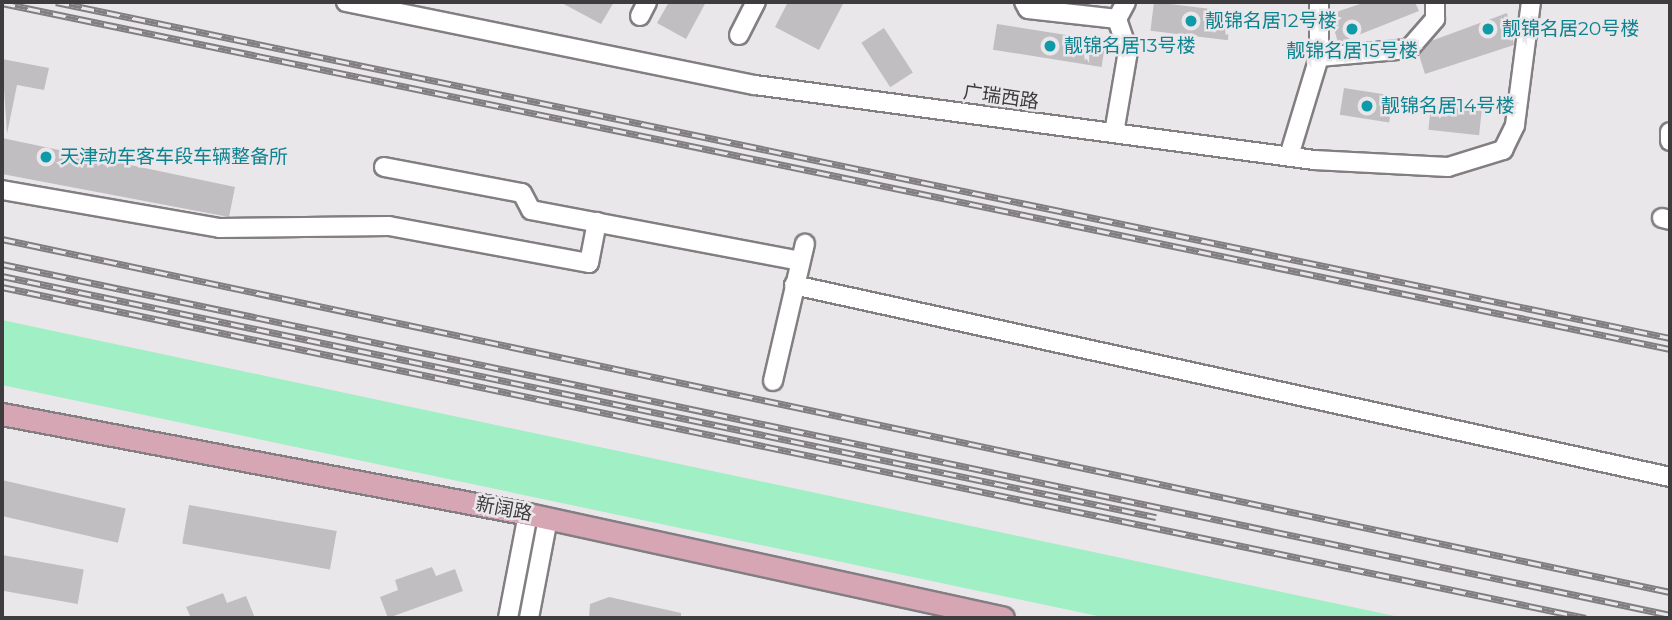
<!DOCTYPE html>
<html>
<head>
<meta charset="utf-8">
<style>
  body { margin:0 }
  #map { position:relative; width:1672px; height:620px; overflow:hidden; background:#eae7eb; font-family:Montserrat,"Noto Sans SC",sans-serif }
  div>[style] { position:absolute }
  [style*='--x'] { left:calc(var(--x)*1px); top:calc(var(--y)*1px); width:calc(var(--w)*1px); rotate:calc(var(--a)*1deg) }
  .green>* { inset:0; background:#a1efc4 }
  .building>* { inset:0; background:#c1bec2; transform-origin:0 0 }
  .roads { filter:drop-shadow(2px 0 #827e82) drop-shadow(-2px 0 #827e82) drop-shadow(0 2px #827e82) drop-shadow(0 -2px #827e82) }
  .minor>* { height:18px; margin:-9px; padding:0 9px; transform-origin:9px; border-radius:9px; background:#fff }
  .major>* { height:21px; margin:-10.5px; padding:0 10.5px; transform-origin:10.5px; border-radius:10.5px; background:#d7a6b5 }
  .rail>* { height:7px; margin-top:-3.5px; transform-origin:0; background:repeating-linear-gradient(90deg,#eae7eb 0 13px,#817e81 0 26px); box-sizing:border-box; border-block:2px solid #817e81 }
  .dots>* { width:19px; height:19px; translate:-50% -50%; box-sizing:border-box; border:4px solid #eae7eb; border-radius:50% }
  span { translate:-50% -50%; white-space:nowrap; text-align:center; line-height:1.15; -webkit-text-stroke:5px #eae7eb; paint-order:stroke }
  .culture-label { font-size:19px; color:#0d838f }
  .left { translate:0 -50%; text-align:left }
  .street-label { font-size:19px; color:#3e3c3e }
  .frame { position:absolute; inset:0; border:4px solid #3e3c3e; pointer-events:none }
</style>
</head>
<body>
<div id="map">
  <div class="green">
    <div style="clip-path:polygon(2px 320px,1404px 618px,1107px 618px,2px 385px)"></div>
  </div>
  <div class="building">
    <div style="clip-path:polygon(560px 2px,614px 2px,601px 24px)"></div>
    <div style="clip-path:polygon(669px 2px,706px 2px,686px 39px,657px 23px)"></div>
    <div style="clip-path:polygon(788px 2px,844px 2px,819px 50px,775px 27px)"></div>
    <div style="left:1154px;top:2px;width:78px;height:29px;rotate:7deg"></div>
    <div style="clip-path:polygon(1366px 2px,1415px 2px,1419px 11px,1338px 43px,1330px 14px)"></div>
    <div style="clip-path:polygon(1507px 13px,1514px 45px,1425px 74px,1419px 55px,1431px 41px)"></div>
    <div style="left:997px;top:24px;width:110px;height:26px;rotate:9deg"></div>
    <div style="left:884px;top:28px;width:53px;height:27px;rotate:57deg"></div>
    <div style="clip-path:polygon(2px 59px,49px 68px,44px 90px,17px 85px,7px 134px)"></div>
    <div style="left:1344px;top:88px;width:50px;height:27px;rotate:9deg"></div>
    <div style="left:1431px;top:105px;width:51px;height:25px;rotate:6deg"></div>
    <div style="clip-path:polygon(2px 138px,235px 187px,229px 217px,2px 174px)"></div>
    <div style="left:2px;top:480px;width:127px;height:35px;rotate:13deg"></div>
    <div style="left:189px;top:505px;width:150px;height:39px;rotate:10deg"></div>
    <div style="left:2px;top:555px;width:83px;height:35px;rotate:10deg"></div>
    <div style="clip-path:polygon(432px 567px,436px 576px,455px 569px,463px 591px,388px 618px,380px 597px,398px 590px,395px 580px)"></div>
    <div style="clip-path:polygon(223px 593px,227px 603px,246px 596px,255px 618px,191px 618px,186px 607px)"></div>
    <div style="clip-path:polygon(609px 597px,681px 613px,681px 618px,589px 618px,590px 604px)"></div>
  </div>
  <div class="roads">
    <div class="minor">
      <div style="--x:346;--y:2;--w:417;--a:11.5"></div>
      <div style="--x:755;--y:85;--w:564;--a:7.64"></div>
      <div style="--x:1314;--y:160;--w:134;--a:3"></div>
      <div style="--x:1448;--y:167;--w:58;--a:-17.2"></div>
      <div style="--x:1503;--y:150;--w:28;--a:-64"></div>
      <div style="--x:1515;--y:125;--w:124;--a:-82.6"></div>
      <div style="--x:1024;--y:2;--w:8;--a:60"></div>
      <div style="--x:1028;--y:9;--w:90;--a:6.4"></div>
      <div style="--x:1319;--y:2;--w:55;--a:90"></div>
      <div style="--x:640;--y:16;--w:16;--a:-63"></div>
      <div style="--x:739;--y:35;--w:37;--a:-63"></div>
      <div style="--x:1670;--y:132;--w:9;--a:90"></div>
      <div style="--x:1114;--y:133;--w:83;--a:-80.3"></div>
      <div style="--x:1128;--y:51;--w:34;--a:-109"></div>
      <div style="--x:1117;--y:19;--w:19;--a:-62"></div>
      <div style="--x:1289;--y:156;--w:103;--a:-73.1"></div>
      <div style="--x:1319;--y:57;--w:90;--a:-5.1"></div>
      <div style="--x:1409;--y:49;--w:40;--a:-49"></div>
      <div style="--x:1435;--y:19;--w:17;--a:-90"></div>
      <div style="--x:384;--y:167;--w:140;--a:10.7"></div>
      <div style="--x:522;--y:193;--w:19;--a:62"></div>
      <div style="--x:531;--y:210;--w:274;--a:10.7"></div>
      <div style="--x:2;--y:190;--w:221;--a:9.9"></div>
      <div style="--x:220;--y:228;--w:169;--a:-0.7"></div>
      <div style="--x:389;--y:226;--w:203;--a:10.5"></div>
      <div style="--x:589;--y:263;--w:42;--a:-79"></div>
      <div style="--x:1662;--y:218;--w:8;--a:14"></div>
      <div style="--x:794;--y:285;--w:897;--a:12.36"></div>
      <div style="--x:773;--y:381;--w:141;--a:-76.9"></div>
      <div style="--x:508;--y:618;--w:106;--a:-79.1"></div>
      <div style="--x:529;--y:618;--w:102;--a:-79.2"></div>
    </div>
    <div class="major">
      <div style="--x:2;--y:414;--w:535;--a:10.76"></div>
      <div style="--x:528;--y:514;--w:486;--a:12.3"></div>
    </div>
  </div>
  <div class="rail">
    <div style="--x:56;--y:2;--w:1649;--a:11.76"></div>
    <div style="--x:2;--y:3;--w:1704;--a:11.72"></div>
    <div style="--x:2;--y:239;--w:1705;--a:11.95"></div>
    <div style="--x:2;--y:264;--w:1705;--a:11.88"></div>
    <div style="--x:2;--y:276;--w:1179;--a:11.8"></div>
    <div style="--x:2;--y:287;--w:1618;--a:11.8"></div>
  </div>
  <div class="dots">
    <div style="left:1191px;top:21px;background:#0f9aa8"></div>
    <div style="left:1352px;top:29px;background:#0f9aa8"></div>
    <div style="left:1488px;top:29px;background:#0f9aa8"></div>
    <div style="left:1050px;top:46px;background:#0f9aa8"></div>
    <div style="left:1367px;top:106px;background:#0f9aa8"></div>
    <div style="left:46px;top:157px;background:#0f9aa8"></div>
  </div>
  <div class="culture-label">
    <span class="left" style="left:1205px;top:21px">靓锦名居12号楼</span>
    <span class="left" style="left:1502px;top:29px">靓锦名居20号楼</span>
    <span class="left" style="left:1064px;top:46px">靓锦名居13号楼</span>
    <span style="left:1352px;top:51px">靓锦名居15号楼</span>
    <span class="left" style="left:1381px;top:106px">靓锦名居14号楼</span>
    <span class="left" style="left:60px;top:157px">天津动车客车段车辆整备所</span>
  </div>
  <div class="street-label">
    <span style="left:1001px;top:97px;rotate:8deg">广瑞西路</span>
    <span style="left:504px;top:509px;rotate:11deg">新阔路</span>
  </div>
  <div class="frame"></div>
</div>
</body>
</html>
